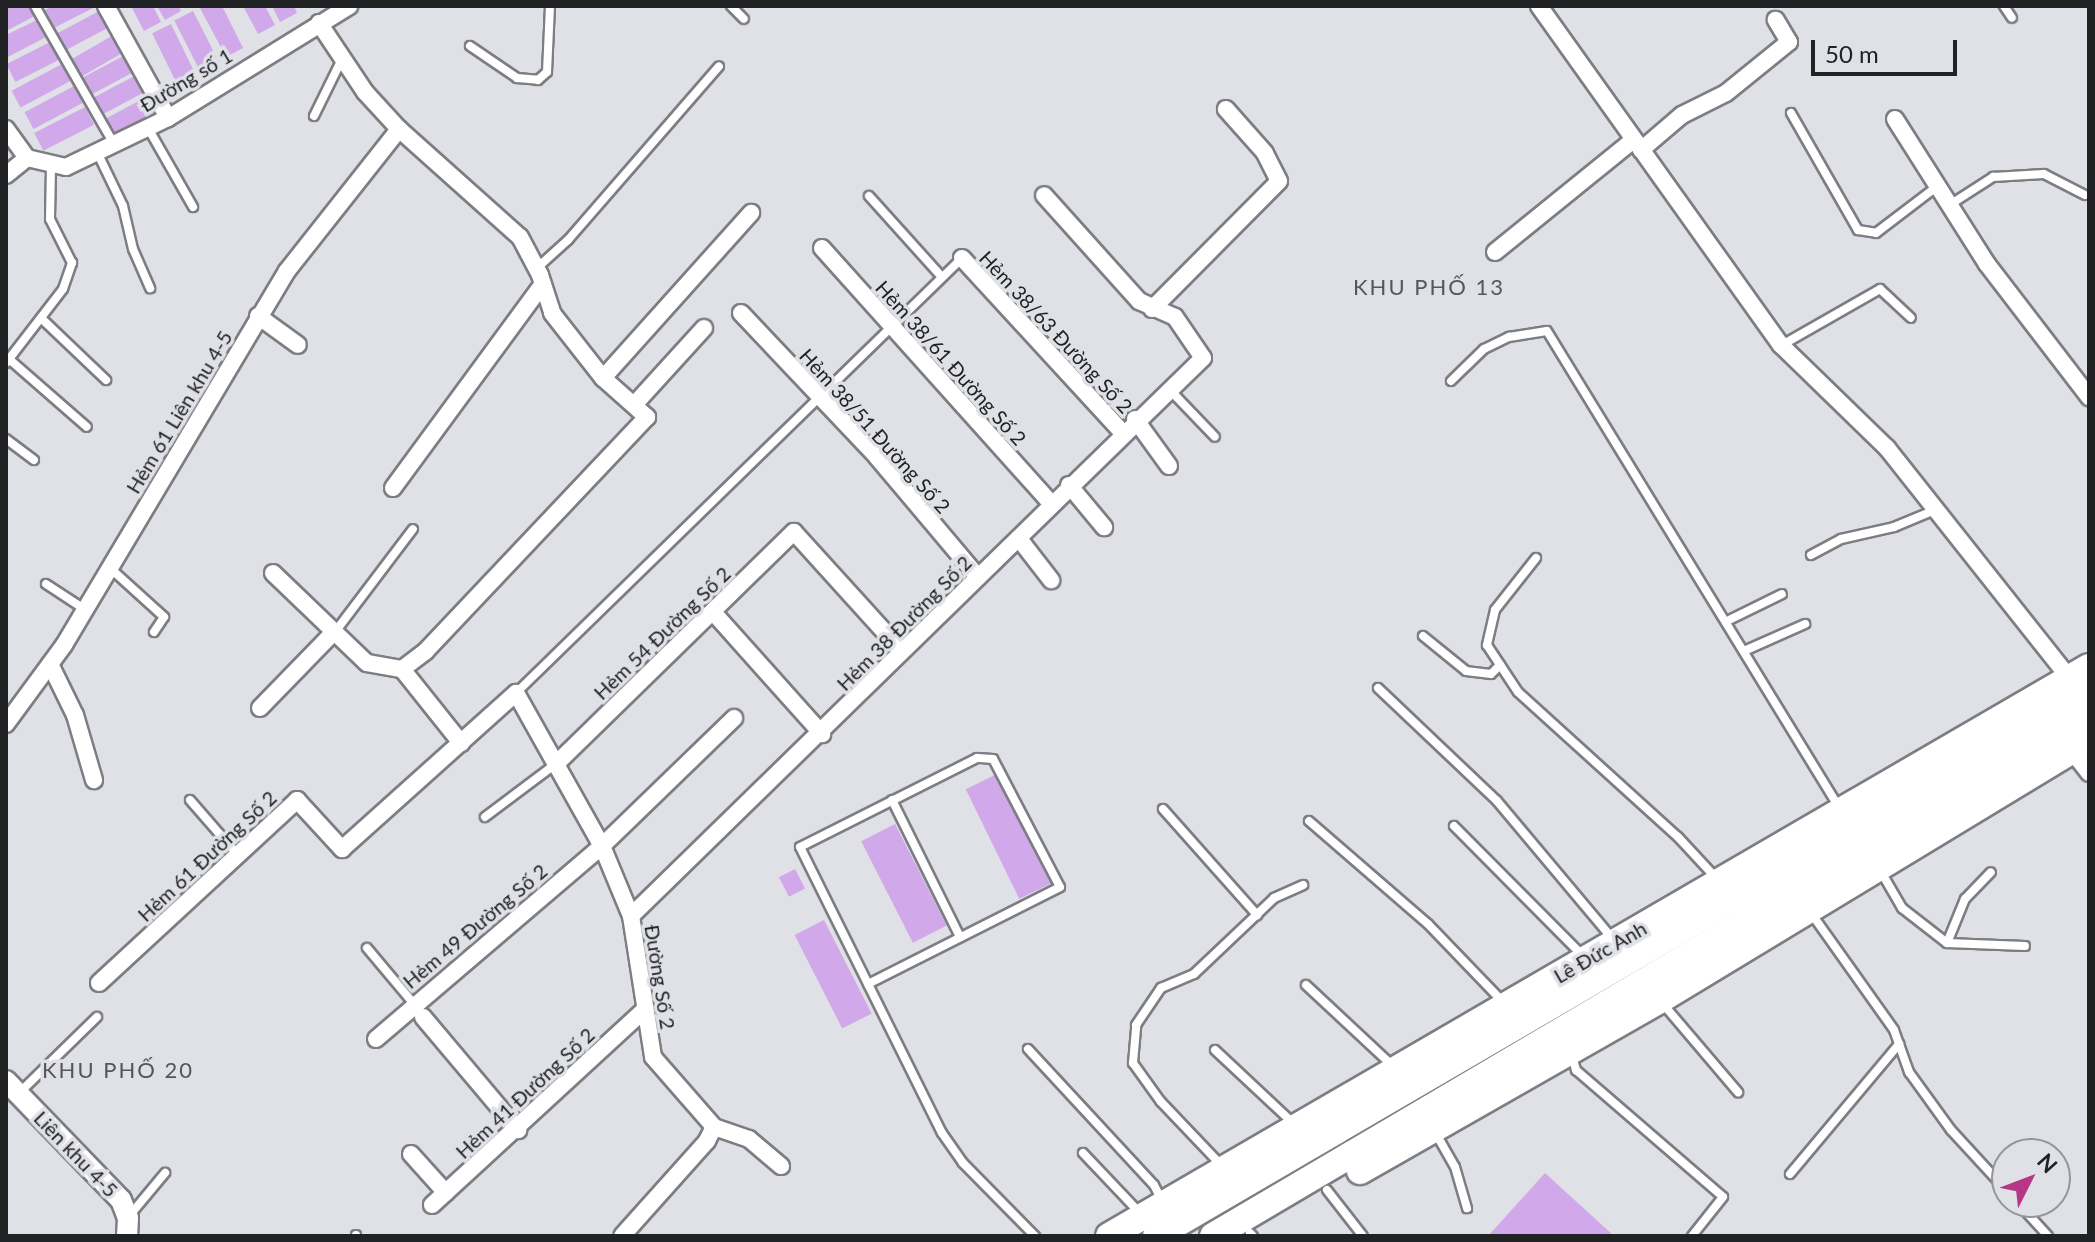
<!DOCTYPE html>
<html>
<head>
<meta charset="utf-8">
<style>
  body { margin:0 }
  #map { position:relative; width:2095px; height:1242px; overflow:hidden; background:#e0e1e7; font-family:Lato,sans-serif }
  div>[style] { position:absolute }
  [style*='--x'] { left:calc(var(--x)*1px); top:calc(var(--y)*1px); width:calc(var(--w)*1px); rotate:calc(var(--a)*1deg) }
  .building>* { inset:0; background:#d1a8e9; transform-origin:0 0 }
  .roads { filter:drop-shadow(2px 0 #7d7e84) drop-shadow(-2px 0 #7d7e84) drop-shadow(0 2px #7d7e84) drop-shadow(0 -2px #7d7e84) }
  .service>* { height:8px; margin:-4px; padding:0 4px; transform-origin:4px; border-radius:4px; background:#fff }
  .minor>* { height:16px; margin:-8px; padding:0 8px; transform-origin:8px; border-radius:8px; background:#fff }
  .tertiary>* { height:20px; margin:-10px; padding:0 10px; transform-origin:10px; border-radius:10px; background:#fff }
  .trunk>* { height:26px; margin:-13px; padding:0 13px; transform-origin:13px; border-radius:13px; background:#fff }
  span { translate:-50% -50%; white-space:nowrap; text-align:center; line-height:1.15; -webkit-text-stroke:7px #e0e1e7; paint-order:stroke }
  .street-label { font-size:20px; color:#212224 }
  .neighbourhood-label { font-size:22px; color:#55565c; letter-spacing:2px }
  .frame { position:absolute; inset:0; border:8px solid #212224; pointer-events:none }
  .north { position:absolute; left:1991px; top:1138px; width:80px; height:80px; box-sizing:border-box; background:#e0e1e7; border:2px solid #949599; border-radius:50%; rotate:48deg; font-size:22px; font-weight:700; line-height:32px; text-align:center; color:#212224 }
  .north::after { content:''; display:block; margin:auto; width:28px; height:36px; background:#b53785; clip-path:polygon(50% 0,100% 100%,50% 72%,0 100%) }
  .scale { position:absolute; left:1811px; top:40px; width:146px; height:36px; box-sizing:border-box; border:4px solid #212224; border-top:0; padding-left:10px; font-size:24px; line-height:28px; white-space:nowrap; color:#212224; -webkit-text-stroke:6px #e0e1e7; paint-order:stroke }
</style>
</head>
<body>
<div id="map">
  <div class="building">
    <div style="clip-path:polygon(29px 6px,35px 16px,6px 31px,6px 8px)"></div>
    <div style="clip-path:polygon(53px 6px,97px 6px,52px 29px,41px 12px)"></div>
    <div style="clip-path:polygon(131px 6px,153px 6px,161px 22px,144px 31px)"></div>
    <div style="clip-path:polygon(157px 6px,179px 6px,181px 11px,165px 20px)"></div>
    <div style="clip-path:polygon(204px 6px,222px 6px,243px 48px,226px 57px,200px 8px)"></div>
    <div style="clip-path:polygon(243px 6px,265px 6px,275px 25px,258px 34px)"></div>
    <div style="clip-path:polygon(272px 6px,294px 6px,297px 13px,280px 22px)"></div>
    <div style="left:103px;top:9px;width:19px;height:56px;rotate:62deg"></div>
    <div style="left:193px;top:11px;width:57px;height:21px;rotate:63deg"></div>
    <div style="clip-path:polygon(37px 20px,46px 37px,6px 58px,6px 35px)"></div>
    <div style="left:171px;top:24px;width:57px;height:21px;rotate:64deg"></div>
    <div style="left:117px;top:33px;width:20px;height:55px;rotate:60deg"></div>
    <div style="left:50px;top:42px;width:20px;height:49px;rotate:63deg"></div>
    <div style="left:129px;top:53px;width:19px;height:57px;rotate:62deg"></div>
    <div style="left:62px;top:64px;width:19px;height:57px;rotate:62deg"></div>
    <div style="left:140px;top:73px;width:19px;height:57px;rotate:62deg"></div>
    <div style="left:74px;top:86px;width:19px;height:56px;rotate:62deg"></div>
    <div style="left:152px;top:94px;width:19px;height:57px;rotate:62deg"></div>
    <div style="left:85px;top:107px;width:20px;height:57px;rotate:63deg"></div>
    <div style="left:999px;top:773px;width:122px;height:37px;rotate:64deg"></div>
    <div style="left:895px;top:824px;width:114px;height:38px;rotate:63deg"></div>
    <div style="left:795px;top:869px;width:22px;height:18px;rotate:63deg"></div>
    <div style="left:824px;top:920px;width:105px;height:33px;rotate:63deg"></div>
    <div style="clip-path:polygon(1545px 1173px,1614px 1236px,1488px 1236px)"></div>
  </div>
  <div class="roads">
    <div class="service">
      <div style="--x:35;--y:6;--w:159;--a:60.2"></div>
      <div style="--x:731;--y:6;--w:18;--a:45"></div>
      <div style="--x:2004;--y:6;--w:14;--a:56"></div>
      <div style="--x:470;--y:46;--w:57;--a:34.2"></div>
      <div style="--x:517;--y:78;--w:21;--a:5"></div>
      <div style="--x:538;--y:80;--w:12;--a:-42"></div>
      <div style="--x:547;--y:72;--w:66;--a:-87.4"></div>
      <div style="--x:1791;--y:113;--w:135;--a:60.2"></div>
      <div style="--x:1858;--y:230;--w:18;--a:9"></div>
      <div style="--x:1876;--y:233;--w:74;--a:-37.3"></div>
      <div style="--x:314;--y:116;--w:64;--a:-63.8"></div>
      <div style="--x:148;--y:128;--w:91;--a:60.3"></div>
      <div style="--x:97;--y:152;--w:60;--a:64.3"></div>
      <div style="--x:123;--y:206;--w:44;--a:76.9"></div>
      <div style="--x:133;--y:249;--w:43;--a:66.4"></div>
      <div style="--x:869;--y:196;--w:109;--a:48"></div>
      <div style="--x:1948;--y:206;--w:54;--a:-32.8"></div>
      <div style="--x:1993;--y:177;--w:51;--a:-3.4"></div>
      <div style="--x:2044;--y:174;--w:46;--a:27.1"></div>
      <div style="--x:537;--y:268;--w:42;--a:-42.1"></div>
      <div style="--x:568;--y:240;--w:230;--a:-49"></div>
      <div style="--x:41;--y:318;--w:90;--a:43.6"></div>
      <div style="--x:1782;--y:345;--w:113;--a:-29.7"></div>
      <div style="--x:1880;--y:289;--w:42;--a:43.1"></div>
      <div style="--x:9;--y:359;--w:103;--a:41.1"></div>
      <div style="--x:6;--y:363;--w:93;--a:-52.4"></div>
      <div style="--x:63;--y:289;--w:28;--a:-71"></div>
      <div style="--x:72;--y:263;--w:49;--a:-116.6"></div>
      <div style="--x:50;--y:219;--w:53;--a:-88.9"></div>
      <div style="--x:1451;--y:381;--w:46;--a:-44.1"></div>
      <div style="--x:1484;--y:349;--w:28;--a:-26"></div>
      <div style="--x:1509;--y:337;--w:38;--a:-9"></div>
      <div style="--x:1547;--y:331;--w:561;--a:58.49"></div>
      <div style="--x:1169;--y:389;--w:66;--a:46.2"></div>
      <div style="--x:6;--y:439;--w:35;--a:37"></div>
      <div style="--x:1811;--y:555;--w:34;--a:-28"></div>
      <div style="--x:1841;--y:539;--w:54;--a:-12.8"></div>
      <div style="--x:1894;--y:527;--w:44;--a:-22.5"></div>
      <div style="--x:1536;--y:558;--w:66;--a:128.3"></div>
      <div style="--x:1495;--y:610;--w:36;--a:103"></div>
      <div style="--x:1487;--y:645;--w:56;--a:56.6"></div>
      <div style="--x:1518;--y:692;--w:216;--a:42.2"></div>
      <div style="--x:1678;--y:837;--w:57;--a:47.1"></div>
      <div style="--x:110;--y:568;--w:73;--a:42.2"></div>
      <div style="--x:164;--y:617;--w:18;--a:124"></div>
      <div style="--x:46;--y:584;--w:45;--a:33.3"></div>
      <div style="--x:1727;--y:621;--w:61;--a:-26.1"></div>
      <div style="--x:335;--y:632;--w:129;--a:-52.9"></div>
      <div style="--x:1423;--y:636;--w:55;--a:39.1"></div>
      <div style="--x:1466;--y:671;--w:25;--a:7"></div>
      <div style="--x:1491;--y:674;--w:13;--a:-45"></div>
      <div style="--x:1744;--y:651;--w:67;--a:-23.9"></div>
      <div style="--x:1378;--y:688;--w:164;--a:43.5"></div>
      <div style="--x:1497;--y:801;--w:179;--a:50"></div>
      <div style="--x:516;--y:693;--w:623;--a:-44.28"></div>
      <div style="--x:190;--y:800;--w:73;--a:48.9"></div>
      <div style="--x:892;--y:800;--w:153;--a:63.6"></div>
      <div style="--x:1163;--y:809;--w:142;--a:48.4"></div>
      <div style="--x:485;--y:817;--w:90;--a:-36.9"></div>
      <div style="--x:1309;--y:821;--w:157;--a:40.9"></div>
      <div style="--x:1428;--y:924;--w:110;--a:46.1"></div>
      <div style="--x:1454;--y:826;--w:183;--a:45.2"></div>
      <div style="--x:1880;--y:870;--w:44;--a:59.9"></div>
      <div style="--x:1902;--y:908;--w:57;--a:37.9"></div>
      <div style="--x:1947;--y:943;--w:78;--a:2.2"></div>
      <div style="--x:1811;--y:913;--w:143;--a:54.6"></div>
      <div style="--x:1894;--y:1030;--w:45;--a:70.3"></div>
      <div style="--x:1909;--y:1072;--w:72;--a:54.1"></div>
      <div style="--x:1951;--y:1130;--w:83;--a:47.4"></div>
      <div style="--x:1947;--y:943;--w:48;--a:-67.8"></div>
      <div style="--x:1965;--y:899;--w:37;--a:-46"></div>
      <div style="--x:367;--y:948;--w:73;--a:50"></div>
      <div style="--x:868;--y:984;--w:215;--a:-26.8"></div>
      <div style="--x:1060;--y:887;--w:144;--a:-117.6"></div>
      <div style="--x:993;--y:759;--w:16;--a:-176"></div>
      <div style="--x:977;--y:758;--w:198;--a:153.3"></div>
      <div style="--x:800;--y:847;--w:153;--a:63.6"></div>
      <div style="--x:868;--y:984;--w:166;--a:63.6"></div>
      <div style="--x:942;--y:1133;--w:37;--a:55"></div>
      <div style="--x:963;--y:1163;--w:103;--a:45.4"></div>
      <div style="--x:1306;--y:985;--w:119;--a:43"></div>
      <div style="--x:1663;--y:1004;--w:116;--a:49.6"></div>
      <div style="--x:1028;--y:1049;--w:185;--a:47.2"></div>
      <div style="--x:1154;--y:1185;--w:18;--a:63"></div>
      <div style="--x:1215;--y:1050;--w:107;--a:43.1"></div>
      <div style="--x:1572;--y:1056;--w:15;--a:74"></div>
      <div style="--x:1576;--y:1070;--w:194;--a:40.8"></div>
      <div style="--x:1723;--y:1197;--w:50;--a:128.5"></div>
      <div style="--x:19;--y:1093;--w:109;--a:-44.3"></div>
      <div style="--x:1435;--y:1132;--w:40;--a:60.3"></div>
      <div style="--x:1455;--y:1167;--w:43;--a:73.7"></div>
      <div style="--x:1083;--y:1153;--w:83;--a:46.5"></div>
      <div style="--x:1223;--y:1167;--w:90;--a:-133.6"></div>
      <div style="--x:1161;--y:1102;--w:48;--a:-125.7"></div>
      <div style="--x:1133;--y:1063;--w:38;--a:-85"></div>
      <div style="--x:1136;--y:1025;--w:45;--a:-56"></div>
      <div style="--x:1161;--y:988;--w:36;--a:-23"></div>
      <div style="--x:1194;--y:974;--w:110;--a:-43.5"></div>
      <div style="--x:1274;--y:898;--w:32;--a:-24"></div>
      <div style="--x:1790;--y:1174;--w:170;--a:-50"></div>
      <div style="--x:1327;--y:1190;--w:58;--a:52"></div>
      <div style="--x:2017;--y:1202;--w:46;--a:47.6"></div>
      <div style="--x:130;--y:1215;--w:55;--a:-50.2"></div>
      <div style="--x:1250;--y:1233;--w:4;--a:45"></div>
      <div style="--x:356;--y:1236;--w:1;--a:-90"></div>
    </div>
    <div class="minor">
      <div style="--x:106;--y:6;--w:128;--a:61"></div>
      <div style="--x:1539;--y:6;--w:417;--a:54.5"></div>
      <div style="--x:1781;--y:345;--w:148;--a:44.2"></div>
      <div style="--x:1887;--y:448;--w:303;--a:51.6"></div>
      <div style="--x:319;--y:23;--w:83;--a:56.3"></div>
      <div style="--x:365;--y:92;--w:50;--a:47.4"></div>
      <div style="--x:399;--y:129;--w:162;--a:41.8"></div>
      <div style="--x:520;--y:237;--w:43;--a:62.2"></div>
      <div style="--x:540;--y:275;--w:40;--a:72"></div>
      <div style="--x:552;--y:313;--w:83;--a:51.9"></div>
      <div style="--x:603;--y:378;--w:59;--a:41.6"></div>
      <div style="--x:647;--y:417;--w:322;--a:133.4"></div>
      <div style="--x:426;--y:651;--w:30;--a:143"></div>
      <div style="--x:402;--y:669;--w:95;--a:51.4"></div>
      <div style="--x:1895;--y:119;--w:172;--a:57.6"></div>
      <div style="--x:1987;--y:264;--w:168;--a:52.5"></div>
      <div style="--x:6;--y:129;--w:36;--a:54"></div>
      <div style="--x:27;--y:158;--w:40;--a:13"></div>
      <div style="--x:66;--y:167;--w:113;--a:-25.7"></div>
      <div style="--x:168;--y:118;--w:213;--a:-31.7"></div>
      <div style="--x:1641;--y:150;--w:54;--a:-40.5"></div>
      <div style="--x:1682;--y:115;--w:49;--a:-26.6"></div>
      <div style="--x:1726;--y:93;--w:81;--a:-39"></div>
      <div style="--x:1789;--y:42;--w:26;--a:-121"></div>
      <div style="--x:6;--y:175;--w:27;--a:-39"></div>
      <div style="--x:822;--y:248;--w:344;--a:48.1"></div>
      <div style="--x:1495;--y:252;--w:176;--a:-39"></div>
      <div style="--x:962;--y:258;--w:236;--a:47.4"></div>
      <div style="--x:1152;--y:309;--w:180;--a:-45.2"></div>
      <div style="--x:1279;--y:181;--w:31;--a:-117"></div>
      <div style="--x:1265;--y:153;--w:59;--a:-131.6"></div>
      <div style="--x:741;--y:313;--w:198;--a:46.6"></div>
      <div style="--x:877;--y:457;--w:157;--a:49.9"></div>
      <div style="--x:258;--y:316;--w:49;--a:35.9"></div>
      <div style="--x:603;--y:378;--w:222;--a:-48.1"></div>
      <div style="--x:634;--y:405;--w:104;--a:-47.7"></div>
      <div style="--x:1135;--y:419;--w:58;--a:54.1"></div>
      <div style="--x:1069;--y:485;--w:55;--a:50.2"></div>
      <div style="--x:393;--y:488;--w:253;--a:-53.7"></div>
      <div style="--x:1020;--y:540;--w:51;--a:52.2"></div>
      <div style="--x:273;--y:573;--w:130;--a:43.8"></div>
      <div style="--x:367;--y:663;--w:36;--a:10"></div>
      <div style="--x:713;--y:612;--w:164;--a:48.2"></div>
      <div style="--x:50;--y:664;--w:57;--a:63.9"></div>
      <div style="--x:75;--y:715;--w:68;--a:73.7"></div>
      <div style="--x:260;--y:708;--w:106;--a:-45.8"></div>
      <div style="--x:6;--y:724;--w:98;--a:-53.7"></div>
      <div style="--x:64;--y:645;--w:435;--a:-59.2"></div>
      <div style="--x:287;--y:271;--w:181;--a:-51.7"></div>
      <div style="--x:2068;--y:746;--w:34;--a:52"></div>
      <div style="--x:557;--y:763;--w:331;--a:-44.3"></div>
      <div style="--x:794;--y:532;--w:159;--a:47.8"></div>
      <div style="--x:631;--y:916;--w:799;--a:-44.29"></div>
      <div style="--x:1203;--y:358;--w:50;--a:-124.3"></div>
      <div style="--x:1175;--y:317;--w:39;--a:-156"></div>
      <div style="--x:1139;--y:301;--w:142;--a:-131.9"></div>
      <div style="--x:99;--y:983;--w:270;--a:-42.7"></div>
      <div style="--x:297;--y:800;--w:67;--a:47.4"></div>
      <div style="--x:342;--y:849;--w:234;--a:-41.9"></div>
      <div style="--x:516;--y:693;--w:176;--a:60.7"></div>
      <div style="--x:602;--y:846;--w:76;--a:67.5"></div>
      <div style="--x:631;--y:916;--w:143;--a:81.1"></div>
      <div style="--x:653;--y:1057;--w:93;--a:48.9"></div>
      <div style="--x:714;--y:1127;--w:16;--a:117"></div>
      <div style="--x:707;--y:1141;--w:127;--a:131.8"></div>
      <div style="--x:423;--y:1017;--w:148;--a:49.9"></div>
      <div style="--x:376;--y:1039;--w:297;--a:-40.5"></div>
      <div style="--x:602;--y:846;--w:184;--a:-44.1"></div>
      <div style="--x:714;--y:1127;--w:37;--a:19"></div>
      <div style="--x:749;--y:1139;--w:42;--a:40.2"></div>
      <div style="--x:411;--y:1154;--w:52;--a:48.1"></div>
      <div style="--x:432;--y:1205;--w:288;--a:-42.6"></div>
    </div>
    <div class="tertiary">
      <div style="--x:6;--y:1081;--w:165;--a:46"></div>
      <div style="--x:121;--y:1200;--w:19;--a:69"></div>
      <div style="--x:128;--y:1218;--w:18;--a:93"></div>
    </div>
    <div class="trunk">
      <div style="--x:1360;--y:1171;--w:345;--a:-29.7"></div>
      <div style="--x:1660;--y:1000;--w:502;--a:-31.22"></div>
      <div style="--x:1109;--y:1236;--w:1133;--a:-30.14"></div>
      <div style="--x:1156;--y:1236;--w:1080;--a:-30.24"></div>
      <div style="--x:1213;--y:1236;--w:1017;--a:-30.55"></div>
    </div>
  </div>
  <div class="street-label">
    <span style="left:186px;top:80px;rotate:-31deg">Đường số 1</span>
    <span style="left:1056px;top:332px;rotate:47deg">Hẻm 38/63 Đường Số 2</span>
    <span style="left:951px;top:363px;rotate:48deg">Hẻm 38/61 Đường Số 2</span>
    <span style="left:179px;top:412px;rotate:-59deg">Hẻm 61 Liên khu 4-5</span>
    <span style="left:875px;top:431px;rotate:48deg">Hẻm 38/51 Đường Số 2</span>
    <span style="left:904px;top:623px;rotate:-45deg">Hẻm 38 Đường Số 2</span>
    <span style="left:662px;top:633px;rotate:-44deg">Hẻm 54 Đường Số 2</span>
    <span style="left:207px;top:856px;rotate:-43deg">Hẻm 61 Đường Số 2</span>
    <span style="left:475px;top:926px;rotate:-40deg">Hẻm 49 Đường Số 2</span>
    <span style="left:1600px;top:952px;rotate:-30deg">Lê Đức Anh</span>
    <span style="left:660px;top:977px;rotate:81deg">Đường Số 2</span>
    <span style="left:525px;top:1093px;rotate:-43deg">Hẻm 41 Đường Số 2</span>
    <span style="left:76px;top:1154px;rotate:46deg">Liên khu 4-5</span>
  </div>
  <div class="neighbourhood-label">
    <span style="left:1429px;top:287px">KHU PHỐ 13</span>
    <span style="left:118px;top:1070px">KHU PHỐ 20</span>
  </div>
  <div class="frame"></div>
  <div class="north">N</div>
  <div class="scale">50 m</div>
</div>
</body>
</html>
